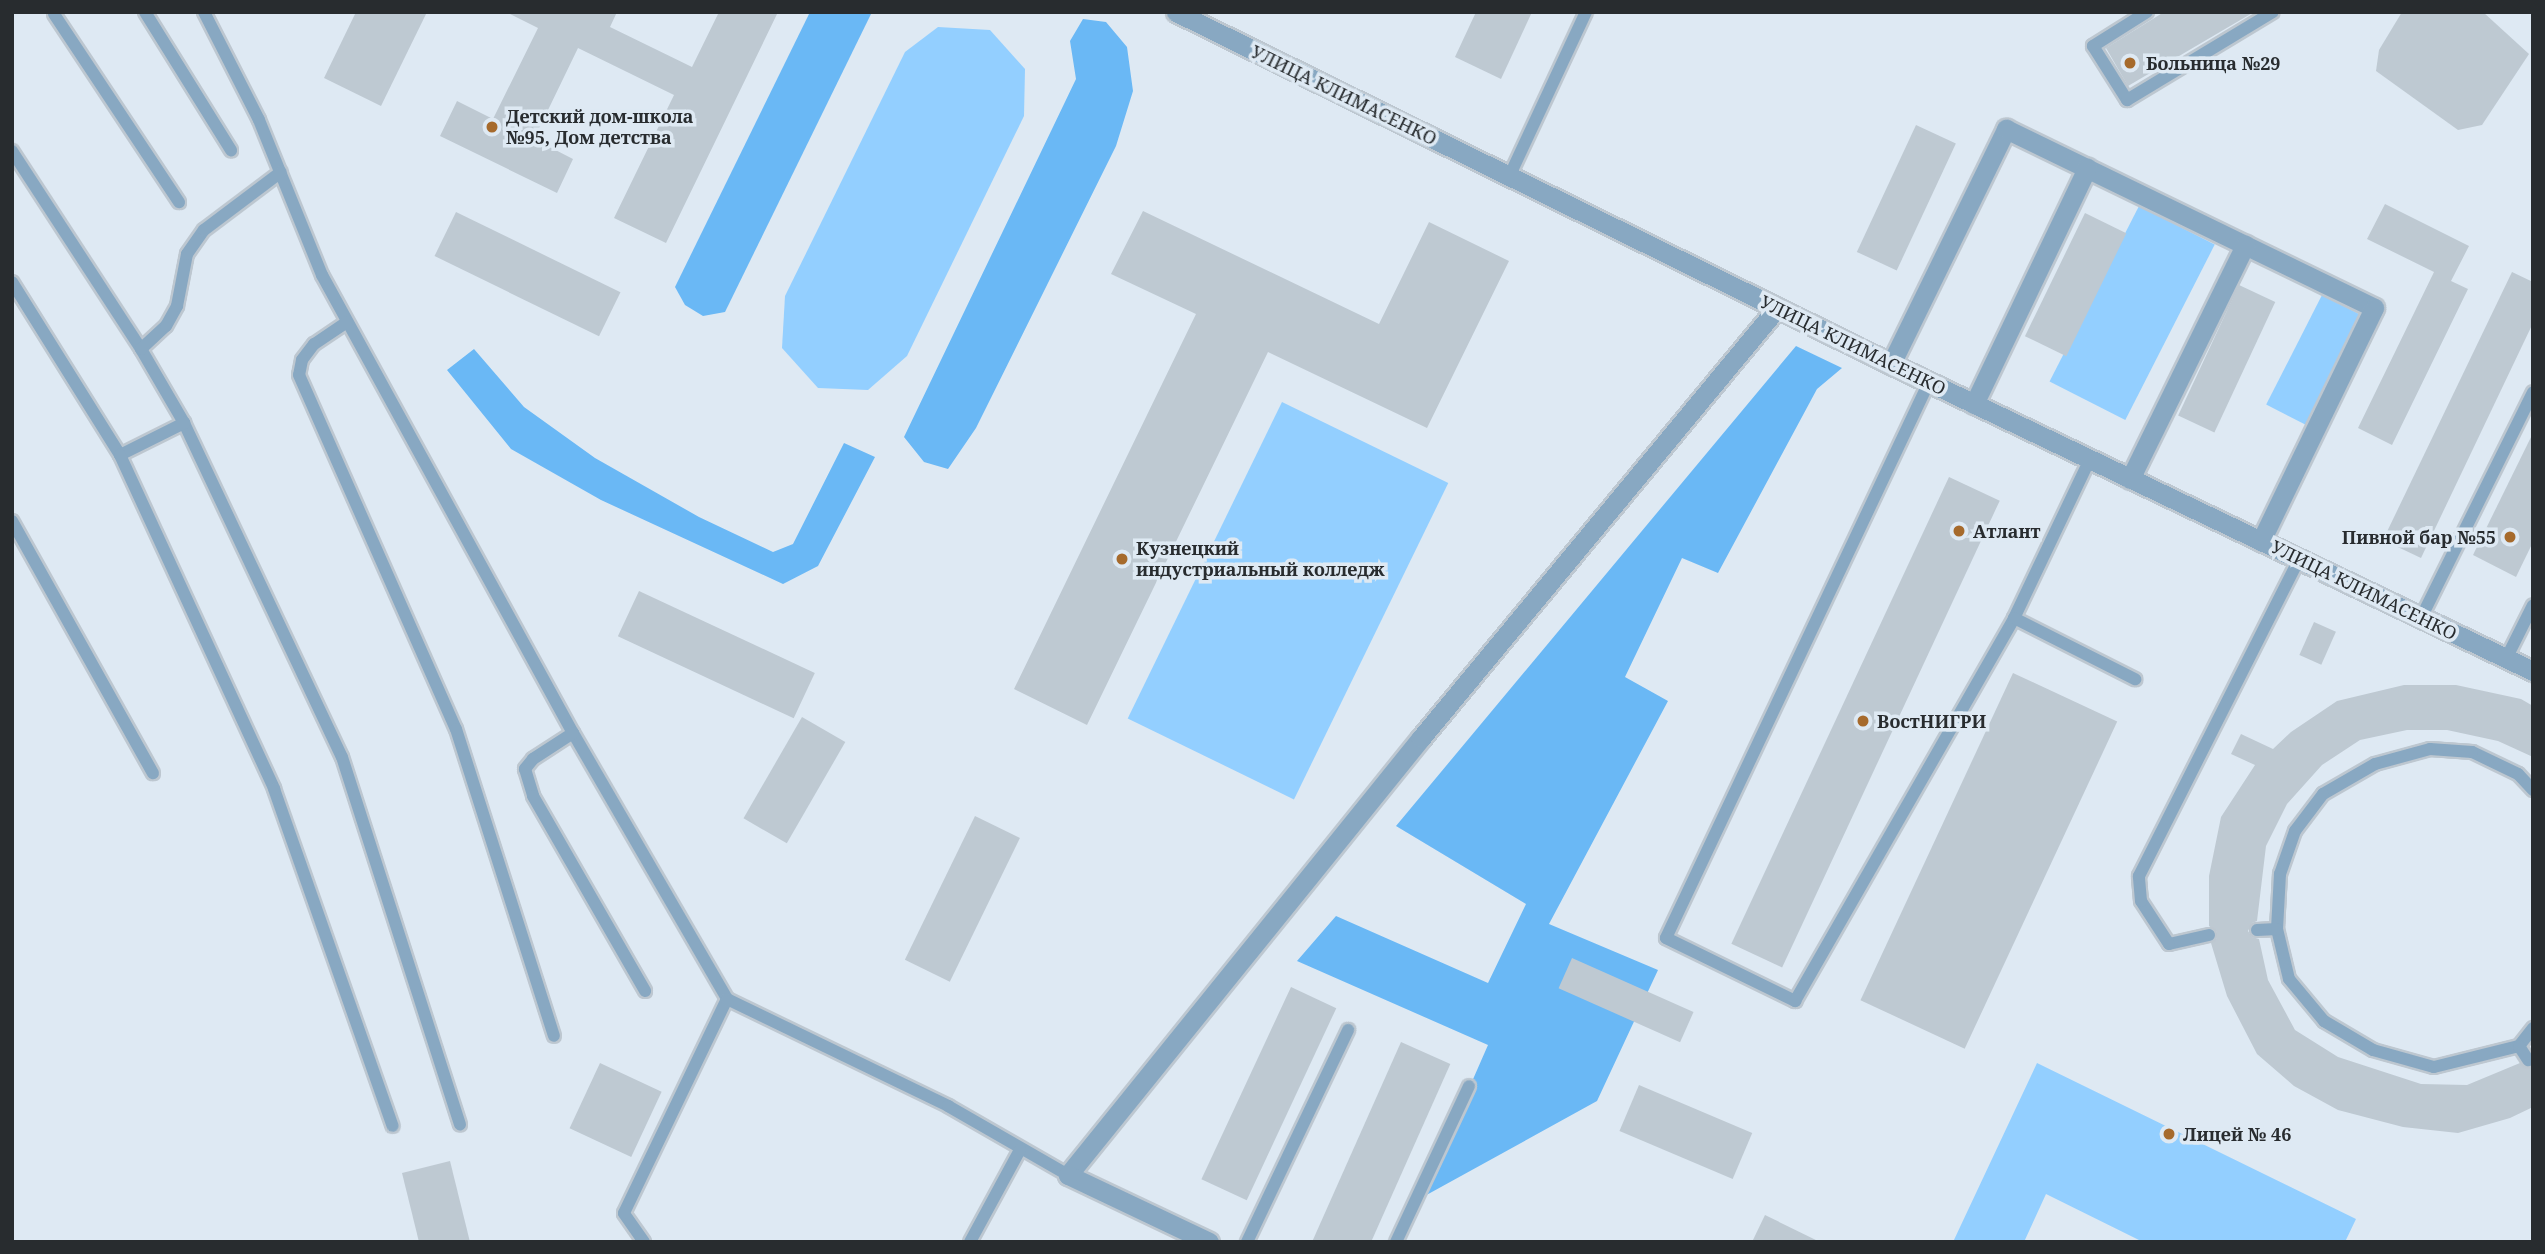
<!DOCTYPE html>
<html>
<head>
<meta charset="utf-8">
<style>
  body { margin:0 }
  #map { position:relative; width:2545px; height:1254px; overflow:hidden; background:#dee9f3; font-family:"Noto Serif",serif }
  div>[style] { position:absolute }
  [style*='--x'] { left:calc(var(--x)*1px); top:calc(var(--y)*1px); width:calc(var(--w)*1px); rotate:calc(var(--a)*1deg) }
  .green>* { inset:0; background:#93cfff; transform-origin:0 0 }
  .forest>* { inset:0; background:#6ab8f5 }
  .building>* { inset:0; background:#bec9d2; transform-origin:0 0 }
  .roads { filter:drop-shadow(2px 0 #bdc7d0) drop-shadow(-2px 0 #bdc7d0) drop-shadow(0 2px #bdc7d0) drop-shadow(0 -2px #bdc7d0) }
  .service>* { height:12px; margin:-6px; padding:0 6px; transform-origin:6px; border-radius:6px; background:#88a8c2 }
  .minor>* { height:19px; margin:-9.5px; padding:0 9.5px; transform-origin:9.5px; border-radius:9.5px; background:#88a8c2 }
  .tertiary>* { height:19px; margin:-9.5px; padding:0 9.5px; transform-origin:9.5px; border-radius:9.5px; background:#88a8c2 }
  .dots>* { width:19px; height:19px; translate:-50% -50%; box-sizing:border-box; border:4px solid #dee9f3; border-radius:50% }
  span { translate:-50% -50%; white-space:nowrap; text-align:center; line-height:1.15; -webkit-text-stroke:7px #dee9f3; paint-order:stroke }
  .poi-label { font-size:18px; color:#282c2f; font-weight:700 }
  .left { translate:0 -50%; text-align:left }
  .right { translate:-100% -50%; text-align:right }
  .street-label { font-size:18px; color:#282c2f }
  .frame { position:absolute; inset:0; border:14px solid #282c2f; pointer-events:none }
</style>
</head>
<body>
<div id="map">
  <div class="green">
    <div style="clip-path:polygon(938px 27px,990px 30px,1025px 69px,1024px 116px,907px 356px,868px 390px,818px 388px,782px 348px,785px 296px,905px 52px)"></div>
    <div style="left:2139px;top:206px;width:85px;height:197px;rotate:27deg"></div>
    <div style="left:2322px;top:295px;width:46px;height:123px;rotate:27deg"></div>
    <div style="left:1282px;top:402px;width:185px;height:352px;rotate:26deg"></div>
    <div style="clip-path:polygon(2037px 1063px,2356px 1219px,2345px 1242px,2143px 1242px,2046px 1194px,2024px 1242px,1953px 1242px)"></div>
  </div>
  <div class="forest">
    <div style="clip-path:polygon(810px 12px,872px 12px,725px 312px,703px 316px,685px 305px,675px 287px)"></div>
    <div style="clip-path:polygon(1083px 19px,1106px 22px,1127px 47px,1133px 91px,1116px 146px,976px 428px,948px 469px,924px 462px,904px 437px,1076px 79px,1070px 41px)"></div>
    <div style="clip-path:polygon(1796px 346px,1842px 368px,1817px 389px,1718px 573px,1682px 558px,1625px 677px,1668px 701px,1549px 924px,1658px 970px,1597px 1101px,1421px 1198px,1488px 1045px,1297px 961px,1336px 916px,1488px 983px,1526px 904px,1396px 826px)"></div>
    <div style="clip-path:polygon(474px 349px,524px 407px,595px 458px,699px 517px,773px 552px,793px 544px,844px 443px,875px 457px,818px 566px,783px 584px,601px 500px,511px 449px,447px 370px)"></div>
  </div>
  <div class="building">
    <div style="clip-path:polygon(356px 12px,427px 12px,381px 106px,324px 78px)"></div>
    <div style="clip-path:polygon(506px 12px,617px 12px,610px 27px,692px 67px,719px 12px,778px 12px,666px 243px,614px 218px,674px 95px,578px 48px,534px 139px,573px 159px,557px 193px,440px 136px,457px 101px,493px 119px,538px 28px)"></div>
    <div style="clip-path:polygon(1476px 12px,1532px 12px,1501px 79px,1455px 57px)"></div>
    <div style="clip-path:polygon(2164px 12px,2254px 12px,2128px 86px,2106px 48px)"></div>
    <div style="clip-path:polygon(2402px 12px,2483px 12px,2529px 54px,2482px 125px,2458px 130px,2376px 71px,2379px 50px)"></div>
    <div style="left:1916px;top:125px;width:44px;height:140px;rotate:25deg"></div>
    <div style="clip-path:polygon(2385px 204px,2469px 246px,2451px 281px,2468px 289px,2392px 445px,2358px 428px,2434px 272px,2367px 239px)"></div>
    <div style="clip-path:polygon(1143px 211px,1379px 324px,1429px 222px,1509px 261px,1427px 428px,1268px 352px,1087px 725px,1014px 689px,1196px 314px,1111px 274px)"></div>
    <div style="left:456px;top:212px;width:183px;height:49px;rotate:26deg"></div>
    <div style="left:2085px;top:213px;width:46px;height:137px;rotate:26deg"></div>
    <div style="clip-path:polygon(2512px 272px,2533px 282px,2533px 323px,2421px 558px,2383px 540px)"></div>
    <div style="left:2239px;top:285px;width:40px;height:144px;rotate:25deg"></div>
    <div style="clip-path:polygon(2533px 433px,2533px 542px,2516px 577px,2473px 555px)"></div>
    <div style="left:1949px;top:477px;width:56px;height:515px;rotate:25deg"></div>
    <div style="left:639px;top:591px;width:194px;height:50px;rotate:25deg"></div>
    <div style="left:2314px;top:622px;width:24px;height:36px;rotate:24deg"></div>
    <div style="left:2013px;top:673px;width:115px;height:361px;rotate:25deg"></div>
    <div style="clip-path:polygon(2404px 685px,2456px 685px,2521px 699px,2533px 706px,2533px 757px,2498px 741px,2447px 730px,2407px 730px,2360px 740px,2322px 765px,2287px 804px,2266px 846px,2257px 921px,2252px 923px,2248px 931px,2252px 937px,2259px 939px,2268px 980px,2295px 1030px,2338px 1057px,2421px 1084px,2467px 1085px,2520px 1063px,2525px 1068px,2533px 1067px,2533px 1107px,2510px 1118px,2458px 1133px,2403px 1127px,2338px 1110px,2294px 1086px,2257px 1054px,2227px 996px,2211px 943px,2217px 938px,2217px 932px,2209px 926px,2209px 876px,2221px 817px,2255px 765px,2231px 754px,2241px 734px,2273px 749px,2291px 732px,2337px 701px)"></div>
    <div style="left:802px;top:717px;width:50px;height:117px;rotate:30deg"></div>
    <div style="left:975px;top:816px;width:50px;height:160px;rotate:26deg"></div>
    <div style="left:1572px;top:958px;width:133px;height:33px;rotate:24deg"></div>
    <div style="left:1291px;top:987px;width:50px;height:212px;rotate:25deg"></div>
    <div style="left:1401px;top:1042px;width:54px;height:221px;rotate:24deg"></div>
    <div style="left:600px;top:1063px;width:68px;height:72px;rotate:25deg"></div>
    <div style="left:1639px;top:1085px;width:123px;height:50px;rotate:23deg"></div>
    <div style="clip-path:polygon(450px 1161px,470px 1242px,419px 1242px,402px 1173px)"></div>
    <div style="clip-path:polygon(1765px 1215px,1820px 1242px,1752px 1242px)"></div>
  </div>
  <div class="roads">
    <div class="service">
      <div style="--x:145;--y:12;--w:163;--a:58.1"></div>
      <div style="--x:204;--y:12;--w:121;--a:63"></div>
      <div style="--x:259;--y:120;--w:167;--a:67.9"></div>
      <div style="--x:322;--y:275;--w:522;--a:61.28"></div>
      <div style="--x:573;--y:733;--w:307;--a:59.9"></div>
      <div style="--x:2147;--y:12;--w:64;--a:147.8"></div>
      <div style="--x:2093;--y:46;--w:64;--a:57.8"></div>
      <div style="--x:2127;--y:100;--w:170;--a:-31.1"></div>
      <div style="--x:54;--y:14;--w:226;--a:56.4"></div>
      <div style="--x:12;--y:151;--w:236;--a:56.9"></div>
      <div style="--x:141;--y:349;--w:86;--a:59.8"></div>
      <div style="--x:184;--y:423;--w:369;--a:64.7"></div>
      <div style="--x:342;--y:757;--w:386;--a:72.2"></div>
      <div style="--x:1509;--y:177;--w:182;--a:-65"></div>
      <div style="--x:12;--y:282;--w:204;--a:58"></div>
      <div style="--x:120;--y:455;--w:72;--a:-26.6"></div>
      <div style="--x:347;--y:322;--w:40;--a:146"></div>
      <div style="--x:314;--y:344;--w:20;--a:127"></div>
      <div style="--x:302;--y:360;--w:15;--a:101"></div>
      <div style="--x:299;--y:375;--w:387;--a:66.1"></div>
      <div style="--x:456;--y:729;--w:322;--a:72.3"></div>
      <div style="--x:141;--y:349;--w:34;--a:-43"></div>
      <div style="--x:166;--y:326;--w:23;--a:-61"></div>
      <div style="--x:177;--y:306;--w:53;--a:-79.1"></div>
      <div style="--x:187;--y:254;--w:29;--a:-55"></div>
      <div style="--x:204;--y:230;--w:96;--a:-37"></div>
      <div style="--x:1929;--y:382;--w:615;--a:115.32"></div>
      <div style="--x:1666;--y:938;--w:144;--a:26"></div>
      <div style="--x:1795;--y:1001;--w:441;--a:-60.2"></div>
      <div style="--x:120;--y:455;--w:368;--a:65.2"></div>
      <div style="--x:274;--y:789;--w:357;--a:70.6"></div>
      <div style="--x:2090;--y:459;--w:176;--a:115.5"></div>
      <div style="--x:2014;--y:618;--w:136;--a:26.8"></div>
      <div style="--x:12;--y:521;--w:289;--a:60.8"></div>
      <div style="--x:2421;--y:618;--w:252;--a:-63.6"></div>
      <div style="--x:2506;--y:659;--w:60;--a:-63.4"></div>
      <div style="--x:573;--y:733;--w:48;--a:147"></div>
      <div style="--x:533;--y:759;--w:13;--a:129"></div>
      <div style="--x:525;--y:769;--w:28;--a:73"></div>
      <div style="--x:533;--y:796;--w:225;--a:60.1"></div>
      <div style="--x:2533;--y:790;--w:22;--a:-133"></div>
      <div style="--x:2518;--y:774;--w:51;--a:-154.4"></div>
      <div style="--x:2472;--y:752;--w:42;--a:-175.9"></div>
      <div style="--x:2430;--y:749;--w:57;--a:164.7"></div>
      <div style="--x:2375;--y:764;--w:60;--a:150"></div>
      <div style="--x:2323;--y:794;--w:46;--a:127.1"></div>
      <div style="--x:2295;--y:831;--w:46;--a:109.2"></div>
      <div style="--x:2280;--y:874;--w:55;--a:93.1"></div>
      <div style="--x:2277;--y:929;--w:51;--a:76.5"></div>
      <div style="--x:2289;--y:979;--w:55;--a:50.2"></div>
      <div style="--x:2324;--y:1021;--w:57;--a:30.6"></div>
      <div style="--x:2373;--y:1050;--w:63;--a:15.6"></div>
      <div style="--x:2434;--y:1067;--w:88;--a:-13.9"></div>
      <div style="--x:2519;--y:1046;--w:23;--a:-52"></div>
      <div style="--x:2257;--y:930;--w:20;--a:-3"></div>
      <div style="--x:2209;--y:935;--w:41;--a:167.3"></div>
      <div style="--x:2169;--y:944;--w:51;--a:-123.1"></div>
      <div style="--x:2141;--y:901;--w:25;--a:-95"></div>
      <div style="--x:2139;--y:876;--w:355;--a:-63.2"></div>
      <div style="--x:2519;--y:1046;--w:17;--a:57"></div>
      <div style="--x:644;--y:1242;--w:35;--a:-125"></div>
      <div style="--x:624;--y:1213;--w:237;--a:-64.3"></div>
      <div style="--x:727;--y:999;--w:246;--a:25.8"></div>
      <div style="--x:948;--y:1106;--w:138;--a:29.9"></div>
      <div style="--x:970;--y:1242;--w:105;--a:-61.5"></div>
      <div style="--x:1247;--y:1242;--w:235;--a:-64.5"></div>
      <div style="--x:1396;--y:1242;--w:172;--a:-64.9"></div>
    </div>
    <div class="minor">
      <div style="--x:1891;--y:364;--w:262;--a:-63.9"></div>
      <div style="--x:2006;--y:129;--w:409;--a:25.9"></div>
      <div style="--x:2374;--y:308;--w:259;--a:115.9"></div>
      <div style="--x:1974;--y:404;--w:262;--a:-64.4"></div>
      <div style="--x:2130;--y:479;--w:261;--a:-63.8"></div>
      <div style="--x:1068;--y:1175;--w:562;--a:-51.07"></div>
      <div style="--x:1421;--y:738;--w:558;--a:-50.38"></div>
    </div>
    <div class="tertiary">
      <div style="--x:1176;--y:12;--w:797;--a:26.21"></div>
      <div style="--x:1891;--y:364;--w:712;--a:25.56"></div>
      <div style="--x:1068;--y:1175;--w:156;--a:25.4"></div>
    </div>
  </div>
  <div class="dots">
    <div style="left:2130px;top:63px;background:#a66a2c"></div>
    <div style="left:492px;top:127px;background:#a66a2c"></div>
    <div style="left:1959px;top:531px;background:#a66a2c"></div>
    <div style="left:2510px;top:537px;background:#a66a2c"></div>
    <div style="left:1122px;top:559px;background:#a66a2c"></div>
    <div style="left:1863px;top:721px;background:#a66a2c"></div>
    <div style="left:2169px;top:1134px;background:#a66a2c"></div>
  </div>
  <div class="poi-label">
    <span class="left" style="left:2146px;top:63px">Больница №29</span>
    <span class="left" style="left:506px;top:127px">Детский дом-школа<br>№95, Дом детства</span>
    <span class="left" style="left:1973px;top:531px">Атлант</span>
    <span class="right" style="left:2496px;top:537px">Пивной бар №55</span>
    <span class="left" style="left:1136px;top:559px">Кузнецкий<br>индустриальный колледж</span>
    <span class="left" style="left:1877px;top:721px">ВостНИГРИ</span>
    <span class="left" style="left:2183px;top:1134px">Лицей № 46</span>
  </div>
  <div class="street-label">
    <span style="left:1344px;top:95px;rotate:26deg">УЛИЦА КЛИМАСЕНКО</span>
    <span style="left:1853px;top:345px;rotate:26deg">УЛИЦА КЛИМАСЕНКО</span>
    <span style="left:2364px;top:590px;rotate:26deg">УЛИЦА КЛИМАСЕНКО</span>
  </div>
  <div class="frame"></div>
</div>
</body>
</html>
